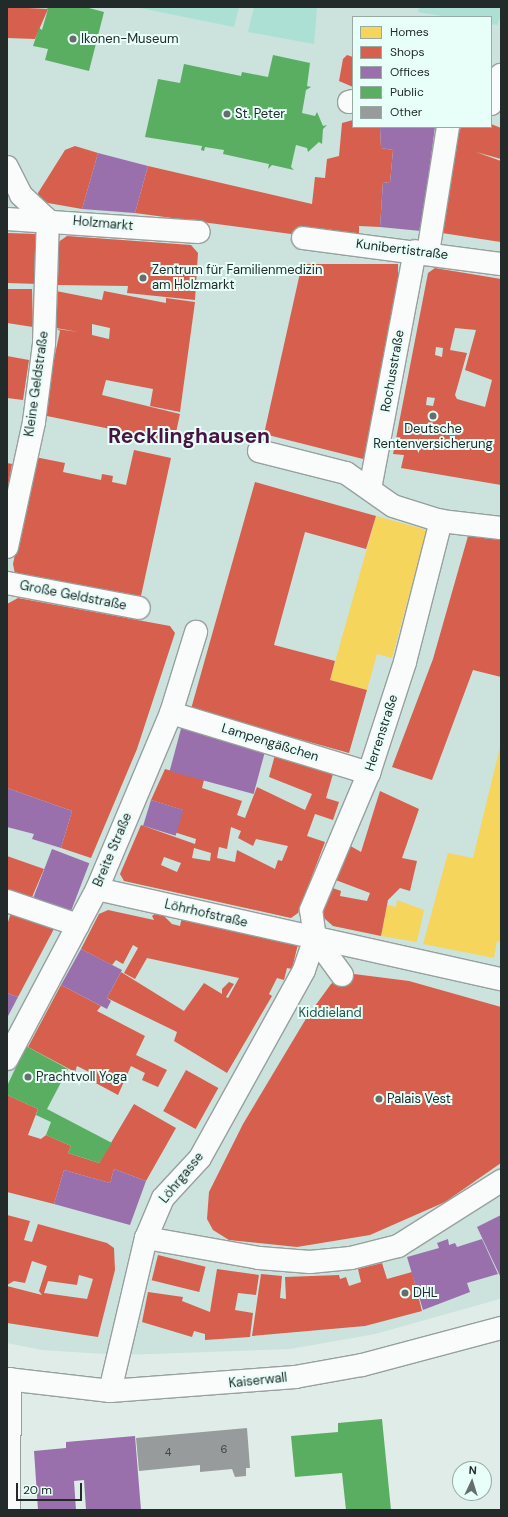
<!DOCTYPE html>
<html>
<head>
<meta charset="utf-8">
<style>
  body { margin:0 }
  #map { position:relative; width:508px; height:1517px; overflow:hidden; background:#dfece8; font-family:"DM Sans",sans-serif }
  div>[style] { position:absolute }
  [style*='--x'] { left:calc(var(--x)*1px); top:calc(var(--y)*1px); width:calc(var(--w)*1px); rotate:calc(var(--a)*1deg) }
  .built>* { inset:0; background:#cbe2dd }
  .green>* { inset:0; background:#ade0d5 }
  .homes>* { inset:0; background:#f6d55c }
  .shops>* { inset:0; background:#d6604d; transform-origin:0 0 }
  .offices>* { inset:0; background:#9970ab; transform-origin:0 0 }
  .public>* { inset:0; background:#5aae61 }
  .building>* { inset:0; background:#989b9b }
  .roads { filter:drop-shadow(1px 0 #97a09e) drop-shadow(-1px 0 #97a09e) drop-shadow(0 1px #97a09e) drop-shadow(0 -1px #97a09e) }
  .street>* { height:22px; margin:-11px; padding:0 11px; transform-origin:11px; border-radius:11px; background:#fafcfc }
  .secondary>* { height:22px; margin:-11px; padding:0 11px; transform-origin:11px; border-radius:11px; background:#fafcfc }
  .dots>* { width:11px; height:11px; translate:-50% -50%; box-sizing:border-box; border:2px solid #e8fef8; border-radius:50% }
  span { translate:-50% -50%; white-space:nowrap; text-align:center; line-height:1.15; -webkit-text-stroke:4px #e8fef8; paint-order:stroke }
  .number-label { font-size:11px; color:#404746 }
  .number-label span { -webkit-text-stroke-width:0 }
  .poi-label { font-size:13px; color:#222b29 }
  .left { translate:0 -50%; text-align:left }
  .street-label { font-size:13px; color:#222b29 }
  .park-label { font-size:13px; color:#24584e }
  .town-label { font-size:21px; color:#491441; font-weight:700 }
  .frame { position:absolute; inset:0; border:8px solid #222b29; pointer-events:none }
  .legend { position:absolute; left:352px; top:16px; width:140px; height:112px; box-sizing:border-box; background:#e8fef8; border:1px solid #99aaa5; margin:0; padding:5px 7px; list-style:none; font-size:12px; color:#222b29 }
  .legend li { display:flex; align-items:center; gap:8px; height:20px }
  .legend b { width:20px; border:1px solid #99aaa5 }
  .north { position:absolute; left:452px; top:1461px; width:40px; height:40px; box-sizing:border-box; background:#e8fef8; border:1px solid #99aaa5; border-radius:50%; rotate:4deg; font-size:11px; font-weight:700; line-height:16px; text-align:center; color:#222b29 }
  .north::after { content:''; display:block; margin:auto; width:14px; height:18px; background:#646f6c; clip-path:polygon(50% 0,100% 100%,50% 72%,0 100%) }
  .scale { position:absolute; left:16px; top:1483px; width:66px; height:18px; box-sizing:border-box; border:2px solid #222b29; border-top:0; padding-left:5px; font-size:12px; line-height:14px; white-space:nowrap; color:#222b29; -webkit-text-stroke:3px #e8fef8; paint-order:stroke }
</style>
</head>
<body>
<div id="map">
  <div class="built">
    <div style="clip-path:polygon(evenodd,7px 7px,501px 7px,501px 1298px,496px 1300px,375px 1334px,290px 1349px,121px 1355px,42px 1350px,7px 1343px,7px 7px,353px 17px,491px 17px,491px 127px,353px 127px,353px 17px)"></div>
  </div>
  <div class="green">
    <div style="clip-path:polygon(135px 7px,239px 7px,234px 27px)"></div>
    <div style="clip-path:polygon(254px 7px,317px 7px,314px 44px,248px 32px)"></div>
    <div style="clip-path:polygon(419px 7px,501px 7px,501px 16px,497px 25px,491px 24px,491px 17px,448px 17px,418px 12px)"></div>
  </div>
  <div class="homes">
    <div style="clip-path:polygon(376px 516px,427px 530px,392px 658px,377px 654px,367px 690px,330px 680px)"></div>
    <div style="clip-path:polygon(501px 743px,501px 942px,497px 941px,494px 958px,423px 944px,448px 853px,473px 858px)"></div>
    <div style="clip-path:polygon(397px 900px,424px 910px,417px 942px,381px 936px,387px 905px,396px 907px)"></div>
  </div>
  <div class="shops">
    <div style="clip-path:polygon(7px 7px,48px 9px,35px 39px,7px 38px)"></div>
    <div style="clip-path:polygon(347px 55px,353px 57px,353px 87px,339px 81px,343px 59px)"></div>
    <div style="clip-path:polygon(353px 120px,353px 127px,380px 127px,381px 148px,393px 150px,390px 183px,383px 182px,380px 227px,359px 226px,359px 236px,291px 234px,135px 213px,148px 166px,312px 204px,315px 177px,325px 178px,327px 159px,339px 156px,342px 123px)"></div>
    <div style="clip-path:polygon(491px 124px,501px 128px,501px 159px,476px 152px,501px 161px,501px 242px,494px 241px,498px 215px,494px 241px,442px 233px,455px 144px,461px 127px)"></div>
    <div style="clip-path:polygon(75px 146px,98px 153px,82px 209px,48px 203px,39px 198px,38px 193px,65px 150px)"></div>
    <div style="clip-path:polygon(7px 233px,38px 234px,38px 284px,8px 283px,8px 289px,32px 289px,33px 327px,7px 323px)"></div>
    <div style="clip-path:polygon(67px 236px,191px 245px,198px 253px,195px 300px,127px 293px,128px 286px,56px 285px,57px 243px)"></div>
    <div style="clip-path:polygon(302px 264px,398px 264px,398px 295px,386px 345px,390px 345px,367px 460px,264px 434px)"></div>
    <div style="clip-path:polygon(evenodd,435px 268px,501px 279px,501px 485px,401px 468px,404px 455px,393px 454px,428px 273px,435px 268px,455px 328px,476px 330px,465px 370px,492px 380px,485px 407px,457px 399px,455px 395px,467px 353px,450px 350px,455px 328px,435px 268px,436px 347px,443px 348px,442px 357px,435px 355px,436px 347px,435px 268px,427px 397px,435px 398px,433px 406px,426px 405px,427px 397px)"></div>
    <div style="clip-path:polygon(evenodd,56px 291px,102px 300px,104px 291px,166px 303px,166px 298px,195px 302px,180px 412px,150px 406px,153px 389px,106px 380px,102px 395px,180px 414px,174px 442px,42px 415px,60px 331px,57px 329px,78px 332px,56px 328px,56px 291px,92px 324px,110px 328px,109px 339px,92px 335px,92px 324px)"></div>
    <div style="clip-path:polygon(7px 356px,29px 360px,23px 400px,7px 398px)"></div>
    <div style="clip-path:polygon(134px 450px,171px 458px,141px 596px,15px 574px,13px 564px,35px 457px,65px 463px,63px 472px,101px 480px,102px 474px,113px 476px,112px 482px,126px 485px)"></div>
    <div style="clip-path:polygon(7px 463px,12px 464px,8px 487px,7px 487px)"></div>
    <div style="clip-path:polygon(255px 482px,376px 516px,366px 549px,305px 532px,274px 645px,335px 661px,330px 680px,367px 690px,349px 753px,191px 709px)"></div>
    <div style="clip-path:polygon(468px 536px,501px 540px,501px 677px,473px 670px,432px 780px,392px 767px,433px 659px)"></div>
    <div style="clip-path:polygon(18px 598px,170px 626px,175px 633px,137px 749px,91px 858px,61px 848px,72px 811px,7px 788px,7px 604px)"></div>
    <div style="clip-path:polygon(evenodd,276px 751px,335px 767px,326px 798px,339px 802px,333px 820px,315px 814px,307px 836px,325px 842px,298px 913px,291px 918px,124px 881px,120px 874px,141px 825px,195px 844px,196px 839px,174px 832px,183px 810px,151px 800px,165px 769px,204px 780px,202px 788px,242px 801px,237px 815px,245px 818px,257px 787px,305px 810px,312px 794px,269px 777px,276px 751px,231px 827px,241px 831px,238px 838px,253px 846px,256px 839px,288px 846px,282px 861px,278px 860px,275px 869px,237px 850px,235px 862px,217px 858px,219px 847px,227px 849px,231px 827px,276px 751px,194px 848px,211px 853px,210px 861px,192px 858px,194px 848px,276px 751px,164px 857px,181px 863px,177px 872px,161px 865px,164px 857px)"></div>
    <div style="clip-path:polygon(380px 791px,419px 809px,402px 858px,417px 861px,410px 891px,400px 888px,388px 900px,381px 936px,333px 926px,324px 918px,323px 907px,330px 887px,341px 891px,340px 896px,367px 901px,370px 893px,333px 879px,347px 844px,361px 852px)"></div>
    <div style="clip-path:polygon(7px 856px,44px 869px,30px 902px,7px 894px)"></div>
    <div style="clip-path:polygon(12px 910px,56px 925px,18px 997px,7px 993px,7px 925px)"></div>
    <div style="clip-path:polygon(108px 910px,154px 920px,152px 916px,159px 911px,172px 924px,180px 926px,182px 917px,298px 944px,292px 969px,287px 968px,284px 980px,277px 978px,269px 994px,272px 996px,227px 1073px,174px 1041px,177px 1032px,107px 998px,121px 972px,184px 1011px,204px 983px,222px 994px,222px 989px,229px 982px,234px 984px,226px 997px,228px 998px,239px 978px,147px 958px,135px 979px,124px 973px,138px 948px,133px 945px,123px 964px,116px 960px,112px 965px,81px 949px,99px 914px)"></div>
    <div style="clip-path:polygon(346px 973px,409px 981px,501px 1007px,501px 1163px,445px 1202px,370px 1235px,297px 1247px,229px 1240px,213px 1230px,207px 1219px,209px 1192px,243px 1124px,307px 1017px,331px 984px)"></div>
    <div style="clip-path:polygon(61px 985px,101px 1006px,97px 1011px,145px 1036px,136px 1055px,167px 1070px,158px 1087px,142px 1080px,145px 1073px,131px 1066px,118px 1095px,90px 1080px,93px 1074px,77px 1066px,75px 1072px,28px 1047px)"></div>
    <div style="left:186px;top:1070px;width:37px;height:47px;rotate:29deg"></div>
    <div style="clip-path:polygon(7px 1095px,38px 1109px,28px 1135px,41px 1139px,46px 1135px,71px 1146px,68px 1153px,99px 1163px,134px 1104px,176px 1128px,146px 1181px,114px 1169px,110px 1183px,64px 1170px,54px 1204px,7px 1192px)"></div>
    <div style="clip-path:polygon(evenodd,7px 1215px,30px 1221px,24px 1240px,32px 1242px,38px 1224px,107px 1243px,114px 1248px,115px 1270px,98px 1337px,7px 1323px,7px 1286px,42px 1295px,39px 1291px,47px 1266px,32px 1261px,25px 1283px,14px 1281px,7px 1285px,7px 1215px,79px 1275px,93px 1279px,87px 1299px,44px 1293px,48px 1281px,77px 1285px,79px 1275px)"></div>
    <div style="left:158px;top:1255px;width:49px;height:26px;rotate:14deg"></div>
    <div style="clip-path:polygon(382px 1263px,387px 1279px,412px 1272px,422px 1311px,365px 1326px,252px 1336px,261px 1274px,282px 1276px,280px 1298px,286px 1299px,285px 1277px,339px 1275px,340px 1279px,346px 1277px,349px 1286px,361px 1282px,358px 1269px)"></div>
    <div style="clip-path:polygon(217px 1269px,259px 1275px,256px 1295px,238px 1293px,235px 1310px,253px 1313px,250px 1337px,205px 1340px,205px 1334px,194px 1331px,192px 1337px,142px 1322px,148px 1292px,183px 1297px,182px 1301px,210px 1312px)"></div>
  </div>
  <div class="offices">
    <div style="clip-path:polygon(380px 127px,435px 127px,421px 231px,380px 227px,383px 182px,390px 183px,393px 150px,381px 148px)"></div>
    <div style="clip-path:polygon(98px 153px,148px 166px,135px 213px,82px 209px)"></div>
    <div style="left:182px;top:725px;width:87px;height:48px;rotate:15deg"></div>
    <div style="clip-path:polygon(7px 788px,72px 811px,61px 848px,32px 839px,34px 834px,7px 827px)"></div>
    <div style="left:151px;top:800px;width:34px;height:27px;rotate:17deg"></div>
    <div style="left:52px;top:849px;width:40px;height:57px;rotate:21deg"></div>
    <div style="clip-path:polygon(81px 949px,122px 970px,107px 998px,111px 1001px,107px 1009px,61px 985px)"></div>
    <div style="clip-path:polygon(7px 993px,18px 997px,7px 1018px)"></div>
    <div style="clip-path:polygon(114px 1169px,146px 1181px,130px 1225px,54px 1204px,64px 1170px,110px 1183px)"></div>
    <div style="clip-path:polygon(501px 1215px,501px 1278px,477px 1227px)"></div>
    <div style="clip-path:polygon(448px 1239px,449px 1245px,455px 1243px,457px 1247px,482px 1239px,498px 1274px,467px 1283px,470px 1292px,423px 1310px,407px 1257px,439px 1248px,437px 1243px)"></div>
    <div style="clip-path:polygon(135px 1436px,141px 1510px,86px 1510px,84px 1480px,74px 1481px,76px 1510px,38px 1510px,34px 1451px,66px 1448px,66px 1442px)"></div>
  </div>
  <div class="public">
    <div style="clip-path:polygon(45px 7px,85px 7px,104px 12px,89px 71px,45px 60px,48px 49px,33px 46px,39px 28px,42px 30px,48px 9px)"></div>
    <div style="clip-path:polygon(273px 55px,310px 63px,307px 86px,311px 87px,306px 90px,302px 113px,315px 116px,317px 112px,323px 126px,327px 125px,323px 129px,322px 144px,319px 142px,308px 152px,307px 148px,296px 145px,291px 167px,294px 170px,272px 165px,268px 169px,269px 164px,223px 154px,224px 150px,205px 147px,204px 151px,201px 150px,202px 146px,145px 137px,158px 79px,180px 83px,184px 64px,241px 76px,242px 72px,268px 77px)"></div>
    <div style="clip-path:polygon(26px 1046px,68px 1069px,47px 1109px,112px 1143px,99px 1163px,68px 1153px,71px 1146px,46px 1135px,51px 1122px,36px 1115px,38px 1109px,7px 1095px,7px 1086px)"></div>
    <div style="clip-path:polygon(382px 1419px,391px 1510px,346px 1510px,342px 1473px,295px 1477px,291px 1436px,338px 1432px,338px 1423px)"></div>
  </div>
  <div class="building">
    <div style="clip-path:polygon(247px 1428px,250px 1468px,246px 1468px,246px 1476px,235px 1477px,232px 1469px,200px 1472px,200px 1465px,139px 1471px,136px 1438px)"></div>
  </div>
  <div class="roads">
    <div class="street">
      <div style="--x:349;--y:102;--w:4;--a:-14"></div>
      <div style="--x:491;--y:104;--w:31;--a:-71"></div>
      <div style="--x:7;--y:167;--w:31;--a:63"></div>
      <div style="--x:21;--y:195;--w:37;--a:43"></div>
      <div style="--x:7;--y:219;--w:192;--a:3.9"></div>
      <div style="--x:303;--y:238;--w:200;--a:7.5"></div>
      <div style="--x:428;--y:253;--w:128;--a:-81"></div>
      <div style="--x:259;--y:451;--w:90;--a:14.2"></div>
      <div style="--x:346;--y:473;--w:57;--a:35.1"></div>
      <div style="--x:393;--y:506;--w:50;--a:17.4"></div>
      <div style="--x:441;--y:521;--w:60;--a:6.7"></div>
      <div style="--x:370;--y:489;--w:242;--a:-79.3"></div>
      <div style="--x:7;--y:547;--w:128;--a:-77.8"></div>
      <div style="--x:34;--y:422;--w:79;--a:-82.7"></div>
      <div style="--x:44;--y:344;--w:124;--a:-88.2"></div>
      <div style="--x:7;--y:583;--w:134;--a:10.7"></div>
      <div style="--x:171;--y:713;--w:207;--a:16.9"></div>
      <div style="--x:97;--y:889;--w:414;--a:12.6"></div>
      <div style="--x:7;--y:901;--w:75;--a:18.7"></div>
      <div style="--x:342;--y:975;--w:46;--a:-126.1"></div>
      <div style="--x:315;--y:938;--w:28;--a:-98"></div>
      <div style="--x:311;--y:910;--w:149;--a:-67.1"></div>
      <div style="--x:369;--y:773;--w:117;--a:-72"></div>
      <div style="--x:405;--y:662;--w:146;--a:-75.7"></div>
      <div style="--x:7;--y:1059;--w:192;--a:-62.1"></div>
      <div style="--x:97;--y:889;--w:191;--a:-67.2"></div>
      <div style="--x:171;--y:713;--w:85;--a:-72.8"></div>
      <div style="--x:146;--y:1238;--w:115;--a:10"></div>
      <div style="--x:259;--y:1258;--w:51;--a:4.5"></div>
      <div style="--x:310;--y:1262;--w:41;--a:-5.6"></div>
      <div style="--x:351;--y:1258;--w:49;--a:-14.3"></div>
      <div style="--x:398;--y:1246;--w:122;--a:-32.3"></div>
      <div style="--x:110;--y:1391;--w:157;--a:-76.8"></div>
      <div style="--x:146;--y:1238;--w:43;--a:-67"></div>
      <div style="--x:163;--y:1198;--w:54;--a:-47.2"></div>
      <div style="--x:200;--y:1158;--w:215;--a:-61"></div>
      <div style="--x:304;--y:970;--w:34;--a:-71"></div>
    </div>
    <div class="secondary">
      <div style="--x:7;--y:1379;--w:104;--a:6.6"></div>
      <div style="--x:110;--y:1391;--w:186;--a:-4.3"></div>
      <div style="--x:295;--y:1377;--w:68;--a:-10.2"></div>
      <div style="--x:362;--y:1365;--w:144;--a:-14.9"></div>
      <div style="--x:9;--y:1510;--w:131;--a:-89.6"></div>
    </div>
  </div>
  <div class="dots">
    <div style="left:73px;top:39px;background:#646f6c"></div>
    <div style="left:227px;top:114px;background:#646f6c"></div>
    <div style="left:143px;top:278px;background:#646f6c"></div>
    <div style="left:433px;top:416px;background:#646f6c"></div>
    <div style="left:28px;top:1077px;background:#646f6c"></div>
    <div style="left:379px;top:1099px;background:#646f6c"></div>
    <div style="left:405px;top:1293px;background:#646f6c"></div>
  </div>
  <div class="number-label">
    <span style="left:224px;top:1449px">6</span>
    <span style="left:168px;top:1452px">4</span>
  </div>
  <div class="poi-label">
    <span class="left" style="left:81px;top:39px">Ikonen-Museum</span>
    <span class="left" style="left:235px;top:114px">St. Peter</span>
    <span class="left" style="left:152px;top:278px">Zentrum für Familienmedizin<br>am Holzmarkt</span>
    <span style="left:433px;top:437px">Deutsche<br>Rentenversicherung</span>
    <span class="left" style="left:36px;top:1077px">Prachtvoll Yoga</span>
    <span class="left" style="left:387px;top:1099px">Palais Vest</span>
    <span class="left" style="left:413px;top:1293px">DHL</span>
  </div>
  <div class="street-label">
    <span style="left:103px;top:224px;rotate:5deg">Holzmarkt</span>
    <span style="left:402px;top:250px;rotate:7deg">Kunibertistraße</span>
    <span style="left:393px;top:371px;rotate:-80deg">Rochusstraße</span>
    <span style="left:37px;top:384px;rotate:-82deg">Kleine Geldstraße</span>
    <span style="left:73px;top:596px;rotate:11deg">Große Geldstraße</span>
    <span style="left:382px;top:733px;rotate:-72deg">Herrenstraße</span>
    <span style="left:270px;top:743px;rotate:17deg">Lampengäßchen</span>
    <span style="left:113px;top:850px;rotate:-67deg">Breite Straße</span>
    <span style="left:206px;top:914px;rotate:13deg">Löhrhofstraße</span>
    <span style="left:182px;top:1178px;rotate:-51deg">Löhrgasse</span>
    <span style="left:258px;top:1381px;rotate:-6deg">Kaiserwall</span>
  </div>
  <div class="park-label">
    <span style="left:330px;top:1013px">Kiddieland</span>
  </div>
  <div class="town-label">
    <span style="left:189px;top:436px">Recklinghausen</span>
  </div>
  <div class="frame"></div>
  <ul class="legend">
  <li><b style="height:11px;background:#f6d55c"></b>Homes</li>
  <li><b style="height:11px;background:#d6604d"></b>Shops</li>
  <li><b style="height:11px;background:#9970ab"></b>Offices</li>
  <li><b style="height:11px;background:#5aae61"></b>Public</li>
  <li><b style="height:11px;background:#989b9b"></b>Other</li>
  </ul>
  <div class="north">N</div>
  <div class="scale">20 m</div>
</div>
</body>
</html>
